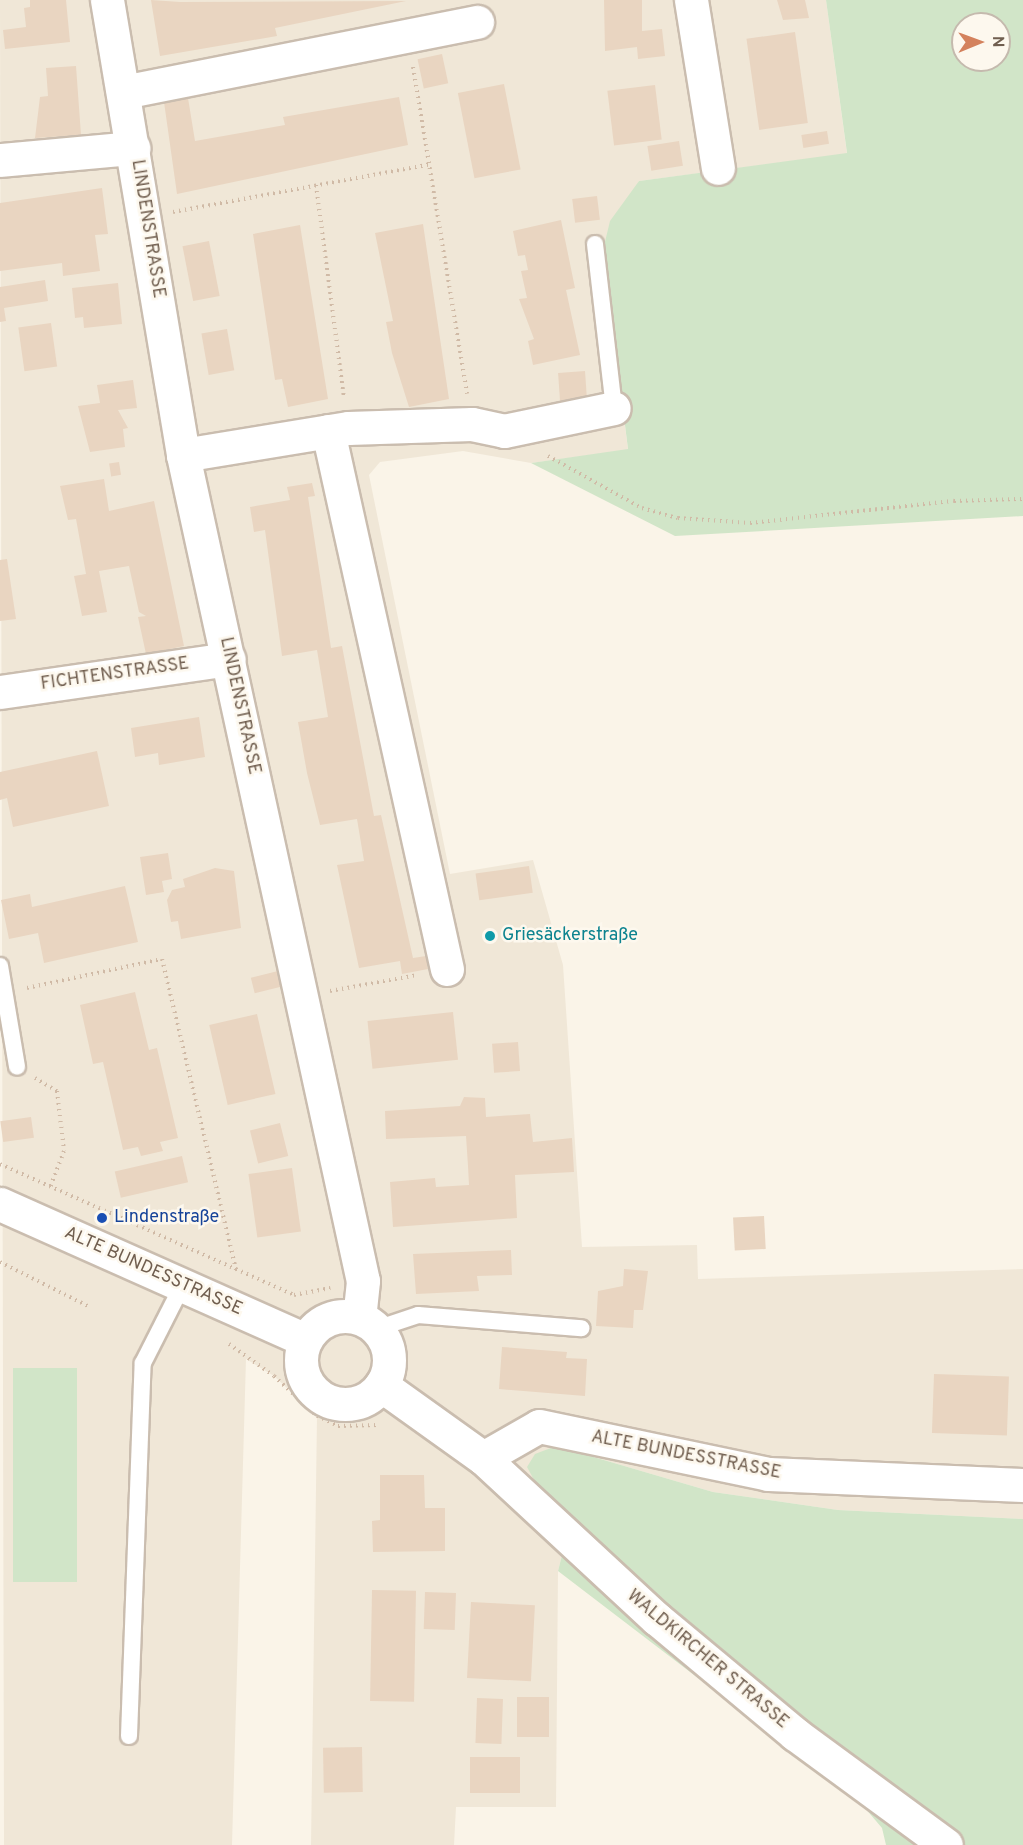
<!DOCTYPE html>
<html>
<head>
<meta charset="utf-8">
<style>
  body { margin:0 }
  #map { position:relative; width:1023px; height:1845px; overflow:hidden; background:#faf4e8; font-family:Overpass,sans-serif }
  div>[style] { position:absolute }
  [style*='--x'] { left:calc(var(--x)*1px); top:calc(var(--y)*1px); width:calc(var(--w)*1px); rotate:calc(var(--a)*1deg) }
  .residential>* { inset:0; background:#f0e7d7 }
  .green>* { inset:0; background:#d1e5c8; transform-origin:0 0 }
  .building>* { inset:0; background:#e9d5c1; transform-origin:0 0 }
  .path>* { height:4px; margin-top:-2px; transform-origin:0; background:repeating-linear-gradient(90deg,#d0baa6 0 1.5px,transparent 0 6px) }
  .roads { filter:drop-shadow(2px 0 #cabdaf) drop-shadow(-2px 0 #cabdaf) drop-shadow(0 2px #cabdaf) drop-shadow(0 -2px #cabdaf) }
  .service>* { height:16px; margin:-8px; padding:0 8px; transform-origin:8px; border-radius:8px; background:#fff }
  .minor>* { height:33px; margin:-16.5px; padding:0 16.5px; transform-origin:16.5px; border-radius:16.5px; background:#fff }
  .minor>.ring { margin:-16.5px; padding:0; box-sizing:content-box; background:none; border:33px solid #fff; border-radius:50% }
  .dots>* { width:16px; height:16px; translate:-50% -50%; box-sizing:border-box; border:3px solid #fdf8ee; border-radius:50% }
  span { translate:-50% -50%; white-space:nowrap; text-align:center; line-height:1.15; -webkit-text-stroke:5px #fdf8ee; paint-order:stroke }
  .street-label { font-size:18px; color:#705e4f }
  .culture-label { font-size:18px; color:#0d838f }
  .left { translate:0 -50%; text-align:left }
  .transit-label { font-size:18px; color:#164399 }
  .north { position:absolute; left:951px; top:12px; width:60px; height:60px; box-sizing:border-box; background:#fdf8ee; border:2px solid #c5baae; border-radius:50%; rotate:89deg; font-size:16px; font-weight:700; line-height:24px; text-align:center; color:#705e4f }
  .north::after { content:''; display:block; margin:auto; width:21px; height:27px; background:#d4825d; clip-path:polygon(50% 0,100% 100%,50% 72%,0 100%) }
</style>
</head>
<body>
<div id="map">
  <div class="residential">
    <div style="clip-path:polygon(0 0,826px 0,847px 154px,639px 181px,603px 250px,628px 450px,531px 463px,463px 451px,380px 462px,369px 475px,450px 874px,533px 860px,563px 965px,582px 1247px,697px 1245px,698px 1279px,1023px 1269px,1023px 1519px,838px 1510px,713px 1492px,556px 1446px,566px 1539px,558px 1571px,556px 1807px,456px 1807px,454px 1845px,311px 1845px,317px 1416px,274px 1376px,246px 1359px,232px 1845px,4px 1845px)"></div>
  </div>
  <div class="green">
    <div style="clip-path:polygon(evenodd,826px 0,1023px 0,1023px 516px,675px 536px,531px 463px,628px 449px,603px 250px,610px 221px,639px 181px,847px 153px,826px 0,963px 24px,999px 24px,999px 60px,963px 60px,963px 24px)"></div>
    <div style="left:13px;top:1368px;width:64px;height:214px"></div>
    <div style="clip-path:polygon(556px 1446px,713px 1492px,838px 1510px,1023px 1519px,1023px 1845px,886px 1845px,882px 1828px,859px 1801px,558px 1571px,566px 1539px,527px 1467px,535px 1454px)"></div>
  </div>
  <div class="building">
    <div style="clip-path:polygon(30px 0,66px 0,70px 42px,5px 49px,3px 30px,26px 27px,24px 8px,30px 7px)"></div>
    <div style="clip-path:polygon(151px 0,180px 2px,406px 1px,275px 28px,277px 36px,160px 56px)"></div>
    <div style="clip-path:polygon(604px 0,642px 0,642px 31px,662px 29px,665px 56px,638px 59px,637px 47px,605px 51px)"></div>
    <div style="clip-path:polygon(777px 0,805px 0,809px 18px,783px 20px)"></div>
    <div style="left:795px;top:32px;width:92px;height:49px;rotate:82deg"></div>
    <div style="left:442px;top:54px;width:30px;height:25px;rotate:78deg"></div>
    <div style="clip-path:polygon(76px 66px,81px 135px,35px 138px,40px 97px,48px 96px,46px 68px)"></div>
    <div style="left:504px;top:84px;width:87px;height:47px;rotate:79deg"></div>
    <div style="left:655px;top:85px;width:55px;height:48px;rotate:83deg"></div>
    <div style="clip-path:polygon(399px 97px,408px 145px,177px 194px,164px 102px,188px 98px,195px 141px,285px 125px,283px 117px)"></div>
    <div style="left:827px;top:131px;width:13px;height:26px;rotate:81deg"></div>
    <div style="left:679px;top:141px;width:25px;height:32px;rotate:81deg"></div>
    <div style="clip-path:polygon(102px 188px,108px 234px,95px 235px,100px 271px,63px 276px,62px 263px,0 271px,0 203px)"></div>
    <div style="left:597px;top:196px;width:24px;height:25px;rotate:83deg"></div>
    <div style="clip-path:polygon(561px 220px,575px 288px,566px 290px,580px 355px,533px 365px,528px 341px,534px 339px,519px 299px,527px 298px,521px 271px,528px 270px,525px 255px,518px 256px,513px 231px)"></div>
    <div style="clip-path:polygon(423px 224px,449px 399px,409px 407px,392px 353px,386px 322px,393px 321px,375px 233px)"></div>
    <div style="clip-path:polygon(300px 225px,328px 399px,288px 407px,282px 379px,275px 380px,253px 234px)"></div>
    <div style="left:209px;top:241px;width:56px;height:27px;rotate:79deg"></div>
    <div style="clip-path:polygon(45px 280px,48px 301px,4px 308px,6px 321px,0 322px,0 287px)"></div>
    <div style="clip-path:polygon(118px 283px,122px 324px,84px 328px,83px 317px,75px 318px,72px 288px)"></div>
    <div style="left:51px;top:323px;width:44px;height:33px;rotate:82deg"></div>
    <div style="left:227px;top:329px;width:42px;height:26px;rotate:80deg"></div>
    <div style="left:585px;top:371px;width:30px;height:27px;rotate:86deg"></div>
    <div style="clip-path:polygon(133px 380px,137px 408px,118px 410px,128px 428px,123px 429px,125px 447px,90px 452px,78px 406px,100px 403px,97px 385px)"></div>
    <div style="left:119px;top:462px;width:13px;height:10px;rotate:81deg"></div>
    <div style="clip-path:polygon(104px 479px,109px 511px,154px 501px,184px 646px,146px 654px,138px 617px,146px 616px,139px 612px,129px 566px,99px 571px,107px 612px,82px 616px,74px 576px,86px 574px,76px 519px,68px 520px,60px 486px)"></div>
    <div style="clip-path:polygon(312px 483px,315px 496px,308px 497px,331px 648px,342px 646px,374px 816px,381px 815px,413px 958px,426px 956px,428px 969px,402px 974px,400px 961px,359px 968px,337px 865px,364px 861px,357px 819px,320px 825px,307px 773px,298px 722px,328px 717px,317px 650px,282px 656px,265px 530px,254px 532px,250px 507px,290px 500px,287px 487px)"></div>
    <div style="clip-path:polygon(7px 559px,16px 619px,0 621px,0 560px)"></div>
    <div style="clip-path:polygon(199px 717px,205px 757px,159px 765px,158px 753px,135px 757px,131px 728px)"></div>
    <div style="clip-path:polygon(97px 751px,109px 806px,13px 827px,7px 798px,0 800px,0 772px)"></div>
    <div style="clip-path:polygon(168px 853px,172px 879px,162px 881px,164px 892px,146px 895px,140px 857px)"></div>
    <div style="left:529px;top:866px;width:27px;height:54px;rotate:82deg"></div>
    <div style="clip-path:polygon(215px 868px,234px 871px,241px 928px,181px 939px,178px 921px,171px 922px,167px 900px,172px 890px,185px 887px,183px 879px)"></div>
    <div style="clip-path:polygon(125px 886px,138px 942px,44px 963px,38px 933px,9px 939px,1px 900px,30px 894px,32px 907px)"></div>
    <div style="left:278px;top:971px;width:16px;height:28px;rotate:76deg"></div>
    <div style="clip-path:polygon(135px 992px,149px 1050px,157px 1048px,178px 1138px,160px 1142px,163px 1151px,141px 1156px,138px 1147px,123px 1150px,103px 1062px,93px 1064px,80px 1005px)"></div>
    <div style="left:453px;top:1012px;width:48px;height:86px;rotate:84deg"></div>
    <div style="left:257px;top:1014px;width:82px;height:49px;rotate:77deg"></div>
    <div style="left:518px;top:1042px;width:29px;height:26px;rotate:86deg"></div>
    <div style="clip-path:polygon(464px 1097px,485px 1098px,486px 1117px,530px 1114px,533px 1142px,572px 1138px,574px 1172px,515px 1175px,517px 1218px,393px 1227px,390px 1182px,435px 1178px,436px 1187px,469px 1185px,468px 1166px,466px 1136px,386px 1139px,385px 1111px,460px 1106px)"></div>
    <div style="left:31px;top:1117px;width:21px;height:31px;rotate:82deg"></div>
    <div style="left:280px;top:1123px;width:34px;height:31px;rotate:76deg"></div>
    <div style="left:182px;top:1156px;width:27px;height:69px;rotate:77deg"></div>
    <div style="left:292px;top:1168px;width:64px;height:44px;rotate:82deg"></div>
    <div style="left:764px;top:1216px;width:33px;height:31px;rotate:87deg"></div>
    <div style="clip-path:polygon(511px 1250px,512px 1275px,477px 1276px,479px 1291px,416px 1294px,413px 1254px)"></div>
    <div style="clip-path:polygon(624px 1269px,648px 1271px,643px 1310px,634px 1310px,633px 1328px,596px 1326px,598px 1291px,623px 1286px)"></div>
    <div style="clip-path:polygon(502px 1347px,567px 1352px,566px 1358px,587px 1359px,585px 1396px,499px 1389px)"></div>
    <div style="left:934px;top:1374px;width:75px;height:59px;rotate:2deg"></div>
    <div style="clip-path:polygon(380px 1475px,424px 1475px,425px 1508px,445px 1508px,445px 1551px,373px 1552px,372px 1521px,380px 1520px)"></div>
    <div style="left:372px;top:1590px;width:44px;height:111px;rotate:1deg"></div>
    <div style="left:425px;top:1592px;width:31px;height:37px;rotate:2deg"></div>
    <div style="left:471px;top:1602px;width:64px;height:76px;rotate:3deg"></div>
    <div style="left:517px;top:1697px;width:32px;height:40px"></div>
    <div style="left:477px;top:1698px;width:26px;height:45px;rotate:2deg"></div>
    <div style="left:362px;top:1747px;width:45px;height:39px;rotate:89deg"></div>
    <div style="left:470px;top:1757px;width:50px;height:36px"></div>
  </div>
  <div class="path">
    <div style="--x:413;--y:67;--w:331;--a:80.6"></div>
    <div style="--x:316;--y:185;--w:215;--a:82.5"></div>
    <div style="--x:173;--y:212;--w:262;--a:-10.5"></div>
    <div style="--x:548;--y:456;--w:107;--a:29"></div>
    <div style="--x:642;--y:508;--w:37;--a:16"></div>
    <div style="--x:678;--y:518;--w:72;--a:4"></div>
    <div style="--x:750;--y:523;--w:205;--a:-6.2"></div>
    <div style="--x:954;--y:501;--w:69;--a:-1.7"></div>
    <div style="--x:27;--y:988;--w:138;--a:-12.1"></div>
    <div style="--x:162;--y:959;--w:320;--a:76.6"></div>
    <div style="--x:330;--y:991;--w:88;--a:-10.4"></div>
    <div style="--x:35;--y:1078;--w:26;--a:31"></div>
    <div style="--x:57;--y:1091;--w:60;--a:83.3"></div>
    <div style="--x:64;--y:1151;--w:39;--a:111"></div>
    <div style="--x:0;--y:1164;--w:322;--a:24"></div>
    <div style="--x:294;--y:1295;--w:37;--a:-11"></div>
    <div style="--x:0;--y:1262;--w:101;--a:26.6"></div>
    <div style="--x:229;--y:1344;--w:55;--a:35.4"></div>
    <div style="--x:274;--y:1376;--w:59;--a:42.9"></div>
    <div style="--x:317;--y:1416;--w:23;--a:25"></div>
    <div style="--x:338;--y:1426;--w:40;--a:-1.4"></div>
  </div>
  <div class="roads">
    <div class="service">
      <div style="--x:595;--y:244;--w:165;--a:83.4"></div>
      <div style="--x:0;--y:966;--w:102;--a:80.4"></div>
      <div style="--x:376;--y:1329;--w:44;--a:-18.4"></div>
      <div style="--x:418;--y:1315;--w:164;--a:4.6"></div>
      <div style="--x:129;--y:1736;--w:373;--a:-87.9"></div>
      <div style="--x:143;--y:1363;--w:86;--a:-63.1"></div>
    </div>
    <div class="minor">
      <div style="--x:107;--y:0;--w:461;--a:80.5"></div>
      <div style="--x:183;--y:455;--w:845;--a:77.71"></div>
      <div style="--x:363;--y:1281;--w:37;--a:96"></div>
      <div style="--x:691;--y:0;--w:170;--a:80.9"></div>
      <div style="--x:123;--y:92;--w:361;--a:-11.2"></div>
      <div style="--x:0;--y:160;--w:134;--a:-5.2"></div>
      <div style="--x:328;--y:431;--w:551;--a:77.53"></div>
      <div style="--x:183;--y:455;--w:167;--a:-9.3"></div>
      <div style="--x:348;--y:428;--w:124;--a:-1.8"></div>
      <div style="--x:472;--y:424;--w:33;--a:12"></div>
      <div style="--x:504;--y:431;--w:112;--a:-11.8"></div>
      <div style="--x:0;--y:692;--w:231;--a:-8.2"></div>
      <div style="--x:0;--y:1204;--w:334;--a:24"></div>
      <div class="ring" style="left:301px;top:1316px;width:55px;height:55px"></div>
      <div style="--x:381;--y:1385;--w:125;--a:35.6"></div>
      <div style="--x:483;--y:1458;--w:237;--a:42.8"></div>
      <div style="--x:657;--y:1619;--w:180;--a:39.8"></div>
      <div style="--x:795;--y:1734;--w:187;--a:36.3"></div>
      <div style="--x:483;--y:1458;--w:64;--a:-29.7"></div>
      <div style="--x:539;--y:1426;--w:234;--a:11.8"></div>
      <div style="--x:768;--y:1474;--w:255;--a:2.5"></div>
    </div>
  </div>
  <div class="dots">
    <div style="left:490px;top:936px;background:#0f9aa8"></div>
    <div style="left:102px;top:1218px;background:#1a4fb4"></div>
  </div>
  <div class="street-label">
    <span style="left:147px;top:229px;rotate:81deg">LINDENSTRASSE</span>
    <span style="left:115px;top:675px;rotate:-8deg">FICHTENSTRASSE</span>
    <span style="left:239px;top:706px;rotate:78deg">LINDENSTRASSE</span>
    <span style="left:153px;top:1272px;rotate:24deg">ALTE BUNDESSTRASSE</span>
    <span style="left:686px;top:1456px;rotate:11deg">ALTE BUNDESSTRASSE</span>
    <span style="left:707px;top:1660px;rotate:40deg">WALDKIRCHER STRASSE</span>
  </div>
  <div class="culture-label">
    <span class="left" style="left:502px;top:936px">Griesäckerstraße</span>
  </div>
  <div class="transit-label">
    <span class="left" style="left:114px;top:1218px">Lindenstraße</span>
  </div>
  <div class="north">N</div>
</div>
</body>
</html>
